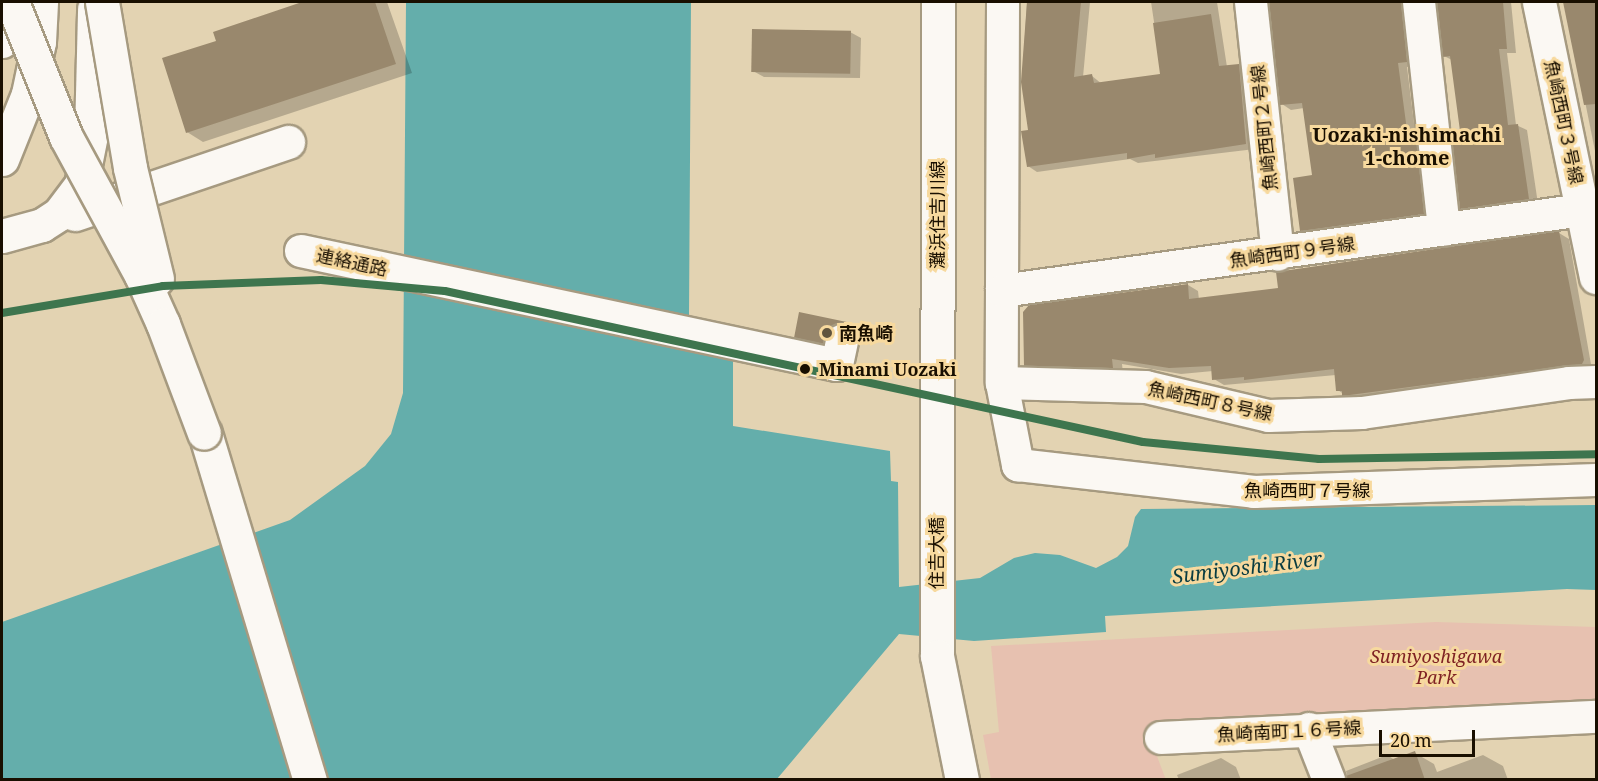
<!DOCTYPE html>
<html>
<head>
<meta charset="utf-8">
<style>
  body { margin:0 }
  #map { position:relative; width:1598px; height:781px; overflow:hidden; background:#e3d3b2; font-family:"Noto Serif","Noto Sans JP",serif }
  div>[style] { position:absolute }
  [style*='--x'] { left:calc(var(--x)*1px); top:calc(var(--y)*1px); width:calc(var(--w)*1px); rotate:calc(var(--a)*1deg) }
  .green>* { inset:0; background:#e7c1b0 }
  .water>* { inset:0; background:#64aeab }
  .shadow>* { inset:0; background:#0003 }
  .building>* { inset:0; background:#99886d; transform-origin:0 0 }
  .roads { filter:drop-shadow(2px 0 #a69a80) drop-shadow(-2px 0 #a69a80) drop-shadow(0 2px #a69a80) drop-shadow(0 -2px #a69a80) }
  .street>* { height:32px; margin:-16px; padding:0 16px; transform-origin:16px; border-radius:16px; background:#fbf8f3 }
  .secondary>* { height:33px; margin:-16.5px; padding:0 16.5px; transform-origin:16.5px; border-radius:16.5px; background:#fbf8f3 }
  .highway>* { height:33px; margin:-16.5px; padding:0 16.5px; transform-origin:16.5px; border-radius:16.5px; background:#fbf8f3 }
  .bridges { filter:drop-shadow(2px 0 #a69a80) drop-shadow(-2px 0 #a69a80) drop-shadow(0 2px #a69a80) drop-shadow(0 -2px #a69a80) }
  .highway-bridge>* { height:33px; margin:-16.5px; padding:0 16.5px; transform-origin:16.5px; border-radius:16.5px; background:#fbf8f3 }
  .rail-1>* { height:8px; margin:-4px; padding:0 4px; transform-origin:4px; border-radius:4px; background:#3e754e }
  .dots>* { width:16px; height:16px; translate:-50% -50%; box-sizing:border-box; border:3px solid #f7d99e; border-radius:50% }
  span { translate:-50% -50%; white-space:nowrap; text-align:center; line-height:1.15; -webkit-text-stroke:6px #f7d99e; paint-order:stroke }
  .street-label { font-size:18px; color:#190f00 }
  .poi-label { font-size:18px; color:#190f00; font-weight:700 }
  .left { translate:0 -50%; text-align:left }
  .stop-label { font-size:18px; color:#190f00; font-weight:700 }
  .park-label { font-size:18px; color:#7f2224; font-style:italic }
  .neighbourhood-label { font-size:20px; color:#190f00; font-weight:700 }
  .water-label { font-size:20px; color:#093c41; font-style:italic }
  .frame { position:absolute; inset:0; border:3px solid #190f00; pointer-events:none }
  .scale { position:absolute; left:1379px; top:730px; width:96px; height:27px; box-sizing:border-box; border:3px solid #190f00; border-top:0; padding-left:8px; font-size:18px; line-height:21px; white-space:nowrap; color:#190f00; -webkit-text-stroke:4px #f7d99e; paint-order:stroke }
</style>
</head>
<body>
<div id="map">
  <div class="green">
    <div style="clip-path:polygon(1436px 622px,1596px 627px,1596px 706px,1146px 727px,1166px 780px,991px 779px,983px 735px,999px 732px,991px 646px)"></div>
  </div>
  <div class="water">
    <div style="clip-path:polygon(406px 2px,691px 2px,689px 317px,733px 326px,733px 426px,890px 451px,891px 481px,898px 482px,899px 587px,980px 578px,1014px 558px,1035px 553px,1060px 555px,1096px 568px,1117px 557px,1128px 546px,1135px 517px,1141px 509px,1596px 505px,1596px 590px,1567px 589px,1105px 616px,1106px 632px,974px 641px,899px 634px,777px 779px,2px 779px,2px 622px,290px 520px,365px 466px,391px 434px,403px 393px)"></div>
  </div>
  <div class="shadow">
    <div style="clip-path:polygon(307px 2px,387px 2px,412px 73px,203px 142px,187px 132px,218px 42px,214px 33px)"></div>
    <div style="clip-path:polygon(1027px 2px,1090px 2px,1083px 77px,1092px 76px,1102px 84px,1162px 75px,1151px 2px,1217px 2px,1227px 67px,1239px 65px,1248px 70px,1255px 149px,1138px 163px,1130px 159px,1037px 172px,1028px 166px,1030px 131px,1022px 82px)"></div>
    <div style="clip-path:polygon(1270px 2px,1411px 2px,1416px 66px,1407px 67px,1416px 139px,1424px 144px,1433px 219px,1310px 236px,1301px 230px,1314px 177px,1304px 108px,1291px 110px,1282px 104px)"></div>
    <div style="clip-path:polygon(1437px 2px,1511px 2px,1516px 53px,1507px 53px,1516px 125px,1527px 130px,1538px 204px,1470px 213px,1461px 208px,1462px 133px,1452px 60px,1444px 56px)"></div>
    <div style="clip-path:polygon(1565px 2px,1596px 2px,1596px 156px)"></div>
    <div style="clip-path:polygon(850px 32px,861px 38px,860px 78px,764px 77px,753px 71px)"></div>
    <div style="clip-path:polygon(1559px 233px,1569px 239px,1592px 370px,1353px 401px,1338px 390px,1336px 375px,1224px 385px,1214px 379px,1213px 371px,1181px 374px,1122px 364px,1123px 373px,1036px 371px,1026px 365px,1029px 307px,1188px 285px,1198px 291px,1199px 300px,1280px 290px)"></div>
    <div style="clip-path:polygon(801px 314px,861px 327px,871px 333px,870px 340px,854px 329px,834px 349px,807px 343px,796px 337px)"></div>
    <div style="clip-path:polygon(1415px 753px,1434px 764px,1437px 772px,1483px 755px,1503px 766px,1508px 780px,1348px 780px,1346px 771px,1387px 755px,1395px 760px)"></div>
    <div style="clip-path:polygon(1221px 758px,1236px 767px,1241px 780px,1179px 780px,1177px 775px)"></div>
  </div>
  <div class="building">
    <div style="clip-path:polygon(302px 2px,375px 2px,396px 64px,186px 133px,162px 58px,216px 41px,213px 32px)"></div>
    <div style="clip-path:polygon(1027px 2px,1081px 2px,1074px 77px,1092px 74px,1094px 83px,1160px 74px,1153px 23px,1211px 14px,1219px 66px,1239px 64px,1246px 144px,1155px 158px,1155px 154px,1127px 159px,1127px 153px,1027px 167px,1021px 131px,1028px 130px,1021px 82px)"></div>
    <div style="clip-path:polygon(1269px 2px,1401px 2px,1407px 62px,1398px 63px,1408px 138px,1416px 137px,1424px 214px,1300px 231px,1293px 178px,1312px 175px,1302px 103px,1280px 105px)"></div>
    <div style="clip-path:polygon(1437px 2px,1503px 2px,1507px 49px,1499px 49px,1508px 125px,1518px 124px,1529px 199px,1460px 209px,1451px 132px,1460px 131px,1450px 56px,1443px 57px)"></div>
    <div style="clip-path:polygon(1563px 2px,1596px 2px,1596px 104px,1584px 105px)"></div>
    <div style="left:752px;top:29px;width:99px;height:43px;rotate:1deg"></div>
    <div style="clip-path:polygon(1559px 231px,1584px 360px,1582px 364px,1342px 396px,1342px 391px,1336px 391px,1334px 369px,1244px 380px,1244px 377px,1212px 380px,1211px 366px,1169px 368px,1112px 359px,1113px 368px,1024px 366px,1023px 312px,1029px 305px,1188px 284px,1189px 299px,1278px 288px,1276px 272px)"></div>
    <div style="clip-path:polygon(799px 312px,861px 325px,859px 336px,845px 323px,829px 329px,823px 344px,794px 338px)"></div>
    <div style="clip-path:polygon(1415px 751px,1425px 780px,1347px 780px,1346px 776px)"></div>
  </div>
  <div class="roads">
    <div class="street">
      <div style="--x:1003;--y:2;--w:381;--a:90.2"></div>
      <div style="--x:1002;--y:383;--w:84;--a:79"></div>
      <div style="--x:1018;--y:465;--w:238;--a:6.5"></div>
      <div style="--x:1254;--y:492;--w:342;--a:-2"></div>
      <div style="--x:1251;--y:2;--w:254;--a:83.9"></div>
      <div style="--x:1419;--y:2;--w:229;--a:83.7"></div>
      <div style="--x:301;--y:251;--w:548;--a:12.01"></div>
      <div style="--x:837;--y:365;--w:25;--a:-78"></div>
      <div style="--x:1002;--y:291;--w:587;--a:-7.94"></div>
      <div style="--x:1002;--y:383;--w:144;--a:1.6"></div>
      <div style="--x:1146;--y:387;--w:126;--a:13.3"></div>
      <div style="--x:1269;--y:416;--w:93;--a:-1.8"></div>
      <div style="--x:1362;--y:413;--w:209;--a:-8.2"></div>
      <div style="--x:1569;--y:383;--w:27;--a:-2"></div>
      <div style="--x:1309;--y:729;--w:55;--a:68.6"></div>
      <div style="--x:1161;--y:738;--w:436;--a:-2.8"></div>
    </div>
    <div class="secondary">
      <div style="--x:938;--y:2;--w:654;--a:90.09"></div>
      <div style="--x:937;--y:656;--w:126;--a:78.6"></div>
      <div style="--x:1539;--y:2;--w:281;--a:78.3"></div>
      <div style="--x:2;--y:41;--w:41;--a:-71.6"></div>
      <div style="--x:2;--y:159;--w:70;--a:-68.2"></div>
      <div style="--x:28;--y:94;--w:53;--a:-78.1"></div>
      <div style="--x:39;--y:42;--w:40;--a:-87.1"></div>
      <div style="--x:75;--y:214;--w:225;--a:-18.7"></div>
      <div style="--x:2;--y:236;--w:41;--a:-15.4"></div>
      <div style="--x:42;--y:225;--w:20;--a:-33"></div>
      <div style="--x:59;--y:214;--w:36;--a:-53"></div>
      <div style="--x:81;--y:185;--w:51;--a:-78.7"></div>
      <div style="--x:91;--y:135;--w:126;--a:-88.6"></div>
    </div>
    <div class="highway">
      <div style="--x:205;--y:433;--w:363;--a:73.2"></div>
    </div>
  </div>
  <div class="bridges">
    <div class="highway-bridge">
      <div style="--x:12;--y:2;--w:145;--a:68.2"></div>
      <div style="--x:66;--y:137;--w:157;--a:61.5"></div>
      <div style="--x:141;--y:275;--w:54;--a:65.8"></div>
      <div style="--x:163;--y:324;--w:116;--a:69.4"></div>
      <div style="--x:102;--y:2;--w:168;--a:80.4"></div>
      <div style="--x:130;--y:168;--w:114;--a:76.3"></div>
    </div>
  </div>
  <div class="rail-1">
    <div style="--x:2;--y:313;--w:163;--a:-9.5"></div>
    <div style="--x:163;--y:286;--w:158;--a:-2.2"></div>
    <div style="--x:321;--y:280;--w:124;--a:5.1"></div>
    <div style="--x:445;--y:291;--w:714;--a:12.21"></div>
    <div style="--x:1143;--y:442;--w:177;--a:5.5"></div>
    <div style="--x:1319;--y:459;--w:277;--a:-1"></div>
  </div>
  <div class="dots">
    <div style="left:827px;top:333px;background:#60543e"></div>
    <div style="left:805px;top:369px;background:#190f00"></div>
  </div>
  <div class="street-label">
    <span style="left:1564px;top:122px;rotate:78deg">魚崎西町３号線</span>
    <span style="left:1264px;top:128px;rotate:-96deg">魚崎西町２号線</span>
    <span style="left:937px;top:215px;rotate:-90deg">灘浜住吉川線</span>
    <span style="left:1292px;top:252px;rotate:-8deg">魚崎西町９号線</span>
    <span style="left:352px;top:262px;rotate:12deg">連絡通路</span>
    <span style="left:1210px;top:401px;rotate:12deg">魚崎西町８号線</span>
    <span style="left:1307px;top:490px">魚崎西町７号線</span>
    <span style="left:936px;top:553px;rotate:-90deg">住𠮷大橋</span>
    <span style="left:1289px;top:731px;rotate:-3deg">魚崎南町１６号線</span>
  </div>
  <div class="poi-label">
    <span class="left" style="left:839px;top:333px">南魚崎</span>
  </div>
  <div class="stop-label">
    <span class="left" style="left:819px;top:369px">Minami Uozaki</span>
  </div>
  <div class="park-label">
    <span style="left:1436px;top:667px">Sumiyoshigawa<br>Park</span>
  </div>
  <div class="neighbourhood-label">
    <span style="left:1407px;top:146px">Uozaki-nishimachi<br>1-chome</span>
  </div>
  <div class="water-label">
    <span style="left:1247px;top:567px;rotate:-7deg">Sumiyoshi River</span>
  </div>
  <div class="frame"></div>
  <div class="scale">20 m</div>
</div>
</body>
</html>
